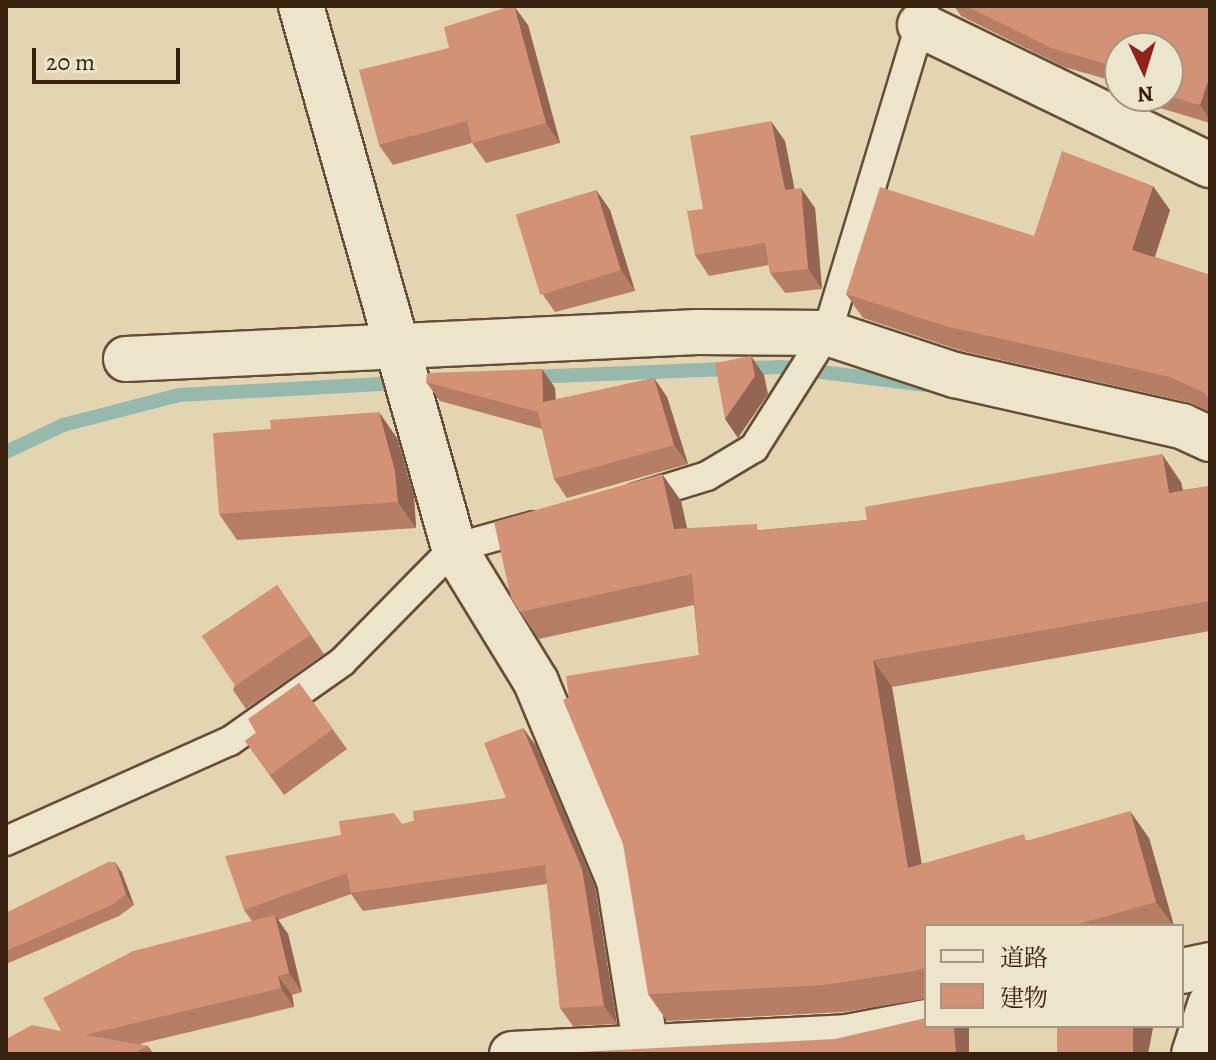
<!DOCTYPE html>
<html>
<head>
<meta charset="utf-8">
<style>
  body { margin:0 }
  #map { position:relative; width:1216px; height:1060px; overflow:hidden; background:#e3d5b1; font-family:Alegreya,"Noto Serif JP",serif }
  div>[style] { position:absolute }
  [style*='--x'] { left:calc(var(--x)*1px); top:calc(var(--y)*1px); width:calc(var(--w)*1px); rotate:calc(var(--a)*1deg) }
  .stream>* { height:14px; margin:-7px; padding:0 7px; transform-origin:7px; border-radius:7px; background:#95b9ac }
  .roads { filter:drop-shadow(2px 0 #644f36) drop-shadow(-2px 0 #644f36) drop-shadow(0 2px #644f36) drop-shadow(0 -2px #644f36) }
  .lane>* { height:28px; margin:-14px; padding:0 14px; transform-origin:14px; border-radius:14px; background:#ede4cc }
  .street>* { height:44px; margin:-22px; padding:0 22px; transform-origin:22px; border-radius:22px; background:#ede4cc }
  .wall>* { inset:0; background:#b57e65 }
  .shaded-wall>* { inset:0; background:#946652; transform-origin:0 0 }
  .building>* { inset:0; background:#d39275; transform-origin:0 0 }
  span { translate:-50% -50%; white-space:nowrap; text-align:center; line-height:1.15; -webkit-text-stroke:7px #ede4cc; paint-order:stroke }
  .frame { position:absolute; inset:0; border:8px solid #39220d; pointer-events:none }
  .legend { position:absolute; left:924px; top:924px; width:260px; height:104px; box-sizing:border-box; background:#ede4cc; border:2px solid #a59680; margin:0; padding:10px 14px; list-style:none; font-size:24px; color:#39220d }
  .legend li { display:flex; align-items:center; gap:16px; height:40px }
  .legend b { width:40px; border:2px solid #a59680 }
  .north { position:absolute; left:1104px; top:32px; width:80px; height:80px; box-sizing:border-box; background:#ede4cc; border:2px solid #a59680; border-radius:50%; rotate:176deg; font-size:22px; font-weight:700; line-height:32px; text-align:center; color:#39220d }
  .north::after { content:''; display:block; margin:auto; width:28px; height:36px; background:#8f2418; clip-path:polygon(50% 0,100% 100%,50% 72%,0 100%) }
  .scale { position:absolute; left:32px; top:48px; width:148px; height:36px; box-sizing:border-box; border:4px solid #39220d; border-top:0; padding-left:10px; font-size:24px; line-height:28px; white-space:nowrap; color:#39220d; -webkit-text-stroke:6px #ede4cc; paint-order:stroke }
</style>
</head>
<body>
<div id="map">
  <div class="stream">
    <div style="--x:529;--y:377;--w:252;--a:-2.3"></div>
    <div style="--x:781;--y:367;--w:146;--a:7.1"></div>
    <div style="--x:6;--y:452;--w:63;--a:-25.3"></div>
    <div style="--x:63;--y:425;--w:120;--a:-14.5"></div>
    <div style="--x:179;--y:395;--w:225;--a:-3.1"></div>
  </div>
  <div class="roads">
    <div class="lane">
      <div style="--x:636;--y:498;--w:74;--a:-17.2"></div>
      <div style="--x:707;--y:476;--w:55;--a:-30.8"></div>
      <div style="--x:754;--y:448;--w:136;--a:-57.6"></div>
      <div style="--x:827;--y:333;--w:336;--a:-73.2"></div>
      <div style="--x:6;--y:841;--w:245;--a:-24.1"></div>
      <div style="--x:230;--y:741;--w:137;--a:-35.2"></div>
      <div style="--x:342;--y:662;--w:160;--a:-45.5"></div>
      <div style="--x:454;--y:548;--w:83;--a:-15.4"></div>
    </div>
    <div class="street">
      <div style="--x:301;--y:6;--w:563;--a:74.24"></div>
      <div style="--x:454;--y:548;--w:157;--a:58.5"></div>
      <div style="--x:536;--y:682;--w:215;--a:67.3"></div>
      <div style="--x:619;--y:880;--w:171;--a:80.9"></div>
      <div style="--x:920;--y:25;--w:322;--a:25.8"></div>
      <div style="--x:126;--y:359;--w:572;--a:-2.71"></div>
      <div style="--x:697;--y:332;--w:130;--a:0.4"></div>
      <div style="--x:827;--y:333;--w:135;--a:18.2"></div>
      <div style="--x:955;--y:375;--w:233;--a:12.7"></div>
      <div style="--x:1182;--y:426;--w:31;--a:25"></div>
      <div style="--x:1182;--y:971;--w:29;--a:-12"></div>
      <div style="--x:512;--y:1054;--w:334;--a:-2.9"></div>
      <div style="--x:846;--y:1037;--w:81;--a:-10.6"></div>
      <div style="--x:1194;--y:1054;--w:52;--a:-71.9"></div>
    </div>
  </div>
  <div class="wall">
    <div style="clip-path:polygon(954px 6px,1210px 6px,1210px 123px,1137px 101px,1133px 96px,1168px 96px,1120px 48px,1120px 83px,1064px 67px,961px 16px)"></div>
    <div style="clip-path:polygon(528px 25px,560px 143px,486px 163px,472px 143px,393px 165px,379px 145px,449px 48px)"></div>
    <div style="clip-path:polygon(785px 141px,794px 189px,815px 208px,822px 289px,785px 293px,770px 273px,769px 265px,709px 276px,695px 255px,703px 209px)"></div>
    <div style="clip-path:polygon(596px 190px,610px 210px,635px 291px,555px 312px,541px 292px)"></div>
    <div style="clip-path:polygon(1170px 210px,1155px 257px,1210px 275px,1210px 412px,1187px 402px,962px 351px,863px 318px,846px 294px,1034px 236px)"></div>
    <div style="clip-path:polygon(542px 369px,555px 388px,556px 400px,654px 378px,667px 397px,688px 464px,567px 498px,554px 479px,542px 429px,440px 401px,426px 382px)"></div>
    <div style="clip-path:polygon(397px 438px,414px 497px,416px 528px,237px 540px,219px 514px)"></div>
    <div style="clip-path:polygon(662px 474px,681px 501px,687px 528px,761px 530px,867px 520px,1181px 482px,1183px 490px,1210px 486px,1210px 631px,892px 687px,921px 864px,1028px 840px,1149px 838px,1174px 926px,926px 926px,926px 999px,843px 1012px,667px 1021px,648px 994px,699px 655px,694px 605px,539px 639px,520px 612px)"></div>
    <div style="clip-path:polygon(277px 585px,324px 654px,246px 709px,233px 690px)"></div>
    <div style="clip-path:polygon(299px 683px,347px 749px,284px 795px,245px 741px,256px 733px)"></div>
    <div style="clip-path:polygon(523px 728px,536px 746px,595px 887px,617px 1024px,573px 1026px,560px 1008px,547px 884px,363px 911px,351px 894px,278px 920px,288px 934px,302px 992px,292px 995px,294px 1007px,139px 1044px,148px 1046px,154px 1054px,6px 1054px,61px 1031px,252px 921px,244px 910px,402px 824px,506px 798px)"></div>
    <div style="clip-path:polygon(115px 862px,122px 873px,134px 905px,119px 916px,6px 964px,6px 913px)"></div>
  </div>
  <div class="shaded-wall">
    <div style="clip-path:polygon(514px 6px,528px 25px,560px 143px,546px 123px)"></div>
    <div style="clip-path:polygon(1210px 75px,1210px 119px,1200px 105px)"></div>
    <div style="clip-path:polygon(771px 121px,785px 141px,799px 211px,785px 190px)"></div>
    <div style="clip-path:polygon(1153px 186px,1170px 210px,1149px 274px,1132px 250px)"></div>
    <div style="clip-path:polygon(801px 188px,815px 208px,822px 289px,808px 269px)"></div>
    <div style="clip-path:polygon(596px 190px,610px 210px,635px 291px,621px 270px)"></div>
    <div style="clip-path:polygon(751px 356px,764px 375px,768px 394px,738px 438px,725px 419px)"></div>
    <div style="clip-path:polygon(542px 369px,555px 388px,556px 421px,543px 402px)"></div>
    <div style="clip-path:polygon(654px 378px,667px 397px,688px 464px,674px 445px)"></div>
    <div style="clip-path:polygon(379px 412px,397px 438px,414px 497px,416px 528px,398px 502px)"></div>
    <div style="clip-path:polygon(1162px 454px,1181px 482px,1188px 520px,1169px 493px)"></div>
    <div style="clip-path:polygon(662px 474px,681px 501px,693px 556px,674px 529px)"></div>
    <div style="clip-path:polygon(873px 660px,892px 687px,927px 895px,908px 868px)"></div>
    <div style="clip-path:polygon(523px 728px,536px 746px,595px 887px,617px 1024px,604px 1006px)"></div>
    <div style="clip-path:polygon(1130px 811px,1149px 838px,1174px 926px,1156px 902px)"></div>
    <div style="clip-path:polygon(115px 862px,122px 873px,134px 905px,126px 894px)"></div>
    <div style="clip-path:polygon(275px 915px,288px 934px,302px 992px,289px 973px)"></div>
    <div style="clip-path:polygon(278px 976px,292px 995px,294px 1007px,281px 988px)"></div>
    <div style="left:954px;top:1026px;width:15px;height:28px"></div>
    <div style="clip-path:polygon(1133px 1026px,1152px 1026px,1153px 1028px,1148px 1054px,1128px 1054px)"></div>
  </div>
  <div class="building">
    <div style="clip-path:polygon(511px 6px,514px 6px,546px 123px,472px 143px,467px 121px,379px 145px,359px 70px,449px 48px,444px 27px)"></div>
    <div style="clip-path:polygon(966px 6px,1210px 6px,1210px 75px,1200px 105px,1168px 96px,1168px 48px,1120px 48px,1120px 68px,1051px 48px)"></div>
    <div style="clip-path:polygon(771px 121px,785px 190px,801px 188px,808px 269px,770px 273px,765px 243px,695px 255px,687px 211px,703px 209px,690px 136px)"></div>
    <div style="clip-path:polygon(1062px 151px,1153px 186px,1132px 250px,1210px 275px,1210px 399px,1203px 392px,1170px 377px,945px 326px,846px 294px,880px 187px,1034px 236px)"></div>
    <div style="left:596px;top:190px;width:84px;height:84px;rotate:73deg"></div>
    <div style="clip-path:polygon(751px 356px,755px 376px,725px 419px,715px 363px)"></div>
    <div style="clip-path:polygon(542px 369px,543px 402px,654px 378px,674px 445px,554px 479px,538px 412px,426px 382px,427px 373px)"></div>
    <div style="clip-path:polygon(379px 412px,395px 471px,398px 502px,219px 514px,213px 433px,271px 429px,270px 420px)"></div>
    <div style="clip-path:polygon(1162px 454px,1169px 493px,1210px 486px,1210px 601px,873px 660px,908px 868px,1024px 834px,1026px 841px,1130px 811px,1156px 902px,1071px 926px,926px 926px,926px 968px,914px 971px,824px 985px,648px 994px,623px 844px,563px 700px,569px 697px,566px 676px,699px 655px,692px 574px,520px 612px,511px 598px,494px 522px,662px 474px,674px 529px,757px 524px,757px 531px,867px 520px,865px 507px)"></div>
    <div style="left:277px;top:585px;width:60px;height:91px;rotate:56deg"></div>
    <div style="clip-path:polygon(299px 683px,333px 729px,270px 775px,245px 741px,256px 733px,248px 719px)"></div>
    <div style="clip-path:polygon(523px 728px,582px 869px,604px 1006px,560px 1008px,545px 865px,351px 893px,347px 873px,244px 910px,225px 856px,341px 835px,339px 821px,394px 813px,402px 824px,414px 821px,413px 811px,506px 798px,484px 743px)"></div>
    <div style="clip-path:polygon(108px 862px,115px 862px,126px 894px,112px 905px,6px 951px,6px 913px)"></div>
    <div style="clip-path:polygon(275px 915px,289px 973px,278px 976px,281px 988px,85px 1035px,148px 1046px,132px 1054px,6px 1054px,6px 1039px,32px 1025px,61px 1031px,43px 998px,133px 951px)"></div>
    <div style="clip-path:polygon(926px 1018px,926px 1026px,954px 1026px,956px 1054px,540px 1054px,835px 1039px)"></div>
    <div style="left:1057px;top:1026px;width:76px;height:28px"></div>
  </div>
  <div class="frame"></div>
  <ul class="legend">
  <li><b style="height:10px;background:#ede4cc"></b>道路</li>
  <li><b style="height:22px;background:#d39275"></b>建物</li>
  </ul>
  <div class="north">N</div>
  <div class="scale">20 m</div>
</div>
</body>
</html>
